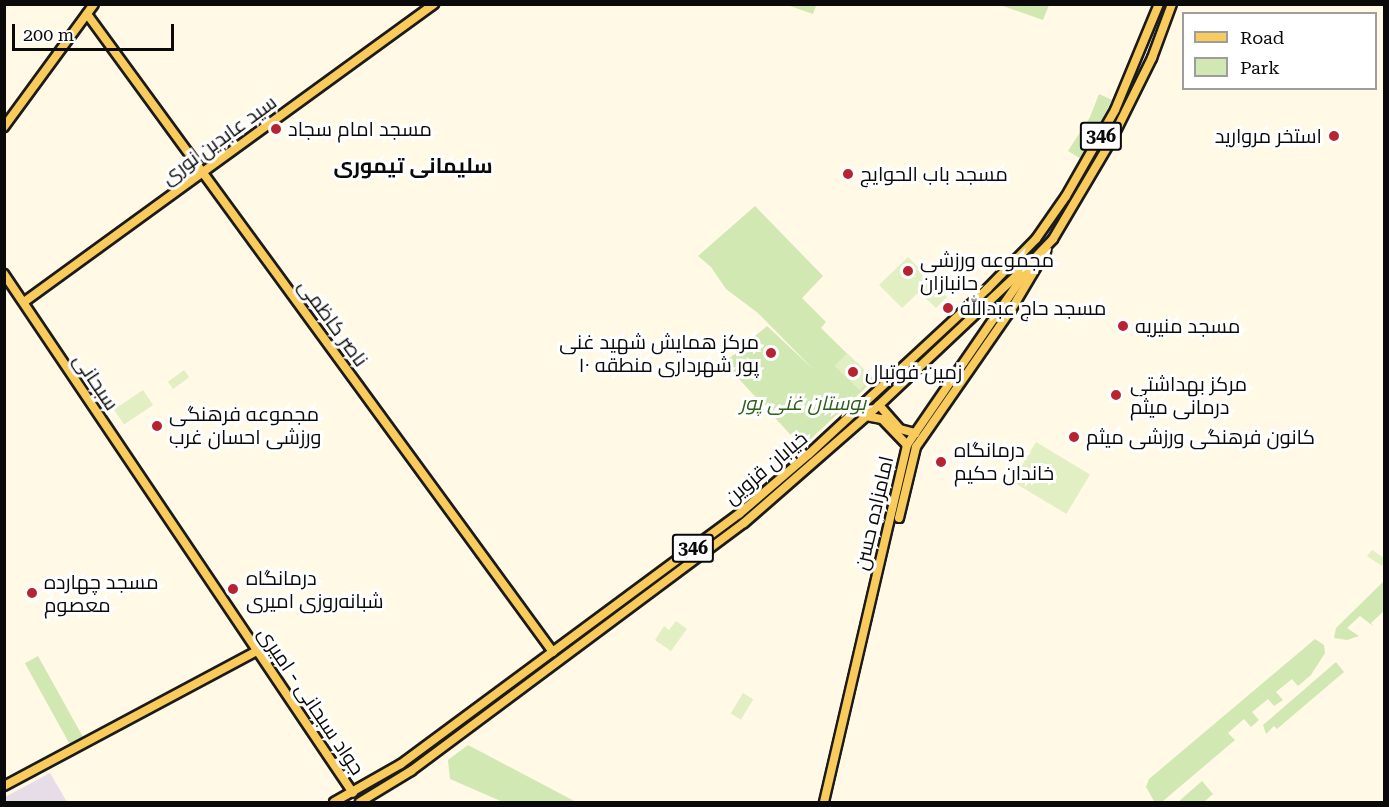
<!DOCTYPE html>
<html>
<head>
<meta charset="utf-8">
<style>
  body { margin:0 }
  #map { position:relative; width:1389px; height:807px; overflow:hidden; background:#fff9e6; font-family:"Roboto Serif",Cairo,serif }
  div>[style] { position:absolute }
  [style*='--x'] { left:calc(var(--x)*1px); top:calc(var(--y)*1px); width:calc(var(--w)*1px); rotate:calc(var(--a)*1deg) }
  .industrial>* { inset:0; background:#e7dde9 }
  .green>* { inset:0; background:#d1e8b2; transform-origin:0 0 }
  .pitch>* { inset:0; background:#e2efc3; transform-origin:0 0 }
  .roads { filter:drop-shadow(2px 0 #1b1b1b) drop-shadow(-2px 0 #1b1b1b) drop-shadow(0 2px #1b1b1b) drop-shadow(0 -2px #1b1b1b) }
  .major>* { height:8px; margin:-4px; padding:0 4px; transform-origin:4px; border-radius:4px; background:#f9ca5c }
  .dots>* { width:16px; height:16px; translate:-50% -50%; box-sizing:border-box; border:3px solid #fff; border-radius:50% }
  span { translate:-50% -50%; white-space:nowrap; text-align:center; line-height:1.15; -webkit-text-stroke:6px #fff; paint-order:stroke }
  .shield-label span { padding:2px 4px; background:#fff; border:2px solid; border-radius:4px; -webkit-text-stroke-width:0 }
  .shield-label { font-size:18px; color:#0a0a0a; font-weight:700 }
  .poi-label { font-size:20px; color:#0a0a0a }
  .left { translate:0 -50%; text-align:left }
  .right { translate:-100% -50%; text-align:right }
  .street-label { font-size:20px; color:#0a0a0a }
  .park-label { font-size:20px; color:#2d601b; font-style:italic }
  .neighbourhood-label { font-size:21px; color:#0a0a0a; font-weight:700 }
  .frame { position:absolute; inset:0; border:6px solid #0a0a0a; pointer-events:none }
  .legend { position:absolute; left:1182px; top:12px; width:195px; height:78px; box-sizing:border-box; background:#fff; border:2px solid #9d9d9d; margin:0; padding:8px 10px; list-style:none; font-size:18px; color:#0a0a0a }
  .legend li { display:flex; align-items:center; gap:12px; height:30px }
  .legend b { width:30px; border:2px solid #9d9d9d }
  .scale { position:absolute; left:12px; top:24px; width:162px; height:27px; box-sizing:border-box; border:3px solid #0a0a0a; border-top:0; padding-left:8px; font-size:18px; line-height:21px; white-space:nowrap; color:#0a0a0a; -webkit-text-stroke:4px #fff; paint-order:stroke }
</style>
</head>
<body>
<div id="map">
  <div class="industrial">
    <div style="clip-path:polygon(50px 773px,67px 802px,5px 802px,5px 797px)"></div>
  </div>
  <div class="green">
    <div style="clip-path:polygon(787px 5px,830px 4px,830px 5px,816px 6px,813px 14px)"></div>
    <div style="clip-path:polygon(1000px 5px,1049px 4px,1049px 5px,1043px 20px)"></div>
    <div style="clip-path:polygon(1099px 94px,1112px 100px,1081px 159px,1068px 151px,1090px 117px)"></div>
    <div style="clip-path:polygon(755px 206px,823px 276px,802px 298px,826px 322px,821px 328px,874px 380px,802px 447px,724px 363px,767px 326px,813px 369px,758px 313px,726px 289px,711px 267px,698px 256px)"></div>
    <div style="clip-path:polygon(1384px 581px,1384px 611px,1371px 623px,1373px 626px,1360px 616px,1347px 628px,1359px 636px,1347px 640px,1334px 638px,1336px 628px)"></div>
    <div style="clip-path:polygon(1315px 639px,1324px 645px,1325px 653px,1311px 675px,1298px 686px,1292px 679px,1276px 692px,1283px 700px,1274px 706px,1268px 699px,1252px 712px,1259px 720px,1251px 727px,1244px 719px,1228px 733px,1235px 740px,1163px 801px,1154px 801px,1146px 787px,1149px 779px)"></div>
    <div style="left:38px;top:656px;width:93px;height:15px;rotate:61deg"></div>
    <div style="clip-path:polygon(1336px 662px,1344px 672px,1277px 729px,1274px 726px,1266px 734px,1263px 725px)"></div>
    <div style="clip-path:polygon(468px 745px,576px 802px,503px 802px,450px 779px,448px 760px)"></div>
    <div style="clip-path:polygon(1202px 781px,1213px 794px,1204px 802px,1178px 802px)"></div>
  </div>
  <div class="pitch">
    <div style="clip-path:polygon(908px 257px,947px 297px,936px 308px,919px 292px,902px 308px,879px 285px)"></div>
    <div style="left:847px;top:353px;width:35px;height:18px;rotate:44deg"></div>
    <div style="left:184px;top:370px;width:9px;height:20px;rotate:54deg"></div>
    <div style="left:143px;top:390px;width:18px;height:35px;rotate:56deg"></div>
    <div style="left:1036px;top:442px;width:63px;height:46px;rotate:31deg"></div>
    <div style="clip-path:polygon(1372px 550px,1384px 558px,1382px 566px,1367px 556px)"></div>
    <div style="clip-path:polygon(676px 621px,687px 629px,671px 651px,655px 640px,664px 626px,669px 630px)"></div>
    <div style="left:743px;top:693px;width:12px;height:24px;rotate:31deg"></div>
  </div>
  <div class="roads">
    <div class="major">
      <div style="--x:87;--y:14;--w:790;--a:53.86"></div>
      <div style="--x:4;--y:127;--w:152;--a:-53.8"></div>
      <div style="--x:4;--y:274;--w:625;--a:56.08"></div>
      <div style="--x:24;--y:302;--w:507;--a:-36.01"></div>
      <div style="--x:879;--y:405;--w:32;--a:49"></div>
      <div style="--x:900;--y:429;--w:16;--a:15"></div>
      <div style="--x:866;--y:416;--w:16;--a:11"></div>
      <div style="--x:882;--y:419;--w:36;--a:46"></div>
      <div style="--x:899;--y:518;--w:73;--a:-76.5"></div>
      <div style="--x:916;--y:447;--w:167;--a:-55.3"></div>
      <div style="--x:1011;--y:310;--w:69;--a:-59.3"></div>
      <div style="--x:4;--y:786;--w:287;--a:-28.1"></div>
      <div style="--x:334;--y:802;--w:77;--a:-29.6"></div>
      <div style="--x:401;--y:764;--w:420;--a:-36.5"></div>
      <div style="--x:739;--y:514;--w:92;--a:-40.6"></div>
      <div style="--x:809;--y:454;--w:243;--a:-42.8"></div>
      <div style="--x:987;--y:289;--w:70;--a:-45.6"></div>
      <div style="--x:1036;--y:239;--w:52;--a:-55.1"></div>
      <div style="--x:1066;--y:196;--w:99;--a:-60.3"></div>
      <div style="--x:1115;--y:110;--w:115;--a:-67.5"></div>
      <div style="--x:360;--y:802;--w:60;--a:-31.3"></div>
      <div style="--x:411;--y:771;--w:415;--a:-36.7"></div>
      <div style="--x:744;--y:523;--w:178;--a:-41.1"></div>
      <div style="--x:878;--y:406;--w:209;--a:-43.3"></div>
      <div style="--x:1030;--y:263;--w:33;--a:-46"></div>
      <div style="--x:1053;--y:239;--w:114;--a:-59.4"></div>
      <div style="--x:1111;--y:141;--w:93;--a:-63.7"></div>
      <div style="--x:1152;--y:58;--w:58;--a:-69.7"></div>
      <div style="--x:824;--y:802;--w:367;--a:-76.9"></div>
      <div style="--x:907;--y:445;--w:214;--a:-55.5"></div>
    </div>
  </div>
  <div class="dots">
    <div style="left:276px;top:129px;background:#b82332"></div>
    <div style="left:1334px;top:136px;background:#b82332"></div>
    <div style="left:848px;top:174px;background:#b82332"></div>
    <div style="left:908px;top:271px;background:#b82332"></div>
    <div style="left:948px;top:308px;background:#b82332"></div>
    <div style="left:1123px;top:326px;background:#b82332"></div>
    <div style="left:771px;top:353px;background:#b82332"></div>
    <div style="left:853px;top:372px;background:#b82332"></div>
    <div style="left:1116px;top:395px;background:#b82332"></div>
    <div style="left:157px;top:426px;background:#b82332"></div>
    <div style="left:1074px;top:437px;background:#b82332"></div>
    <div style="left:941px;top:462px;background:#b82332"></div>
    <div style="left:233px;top:589px;background:#b82332"></div>
    <div style="left:32px;top:593px;background:#b82332"></div>
  </div>
  <div class="shield-label">
    <span style="left:1101px;top:136px">346</span>
    <span style="left:693px;top:548px">346</span>
  </div>
  <div class="poi-label">
    <span class="left" style="left:288px;top:129px">مسجد امام سجاد</span>
    <span class="right" style="left:1322px;top:136px">استخر مروارید</span>
    <span class="left" style="left:860px;top:174px">مسجد باب الحوایج</span>
    <span class="left" style="left:920px;top:272px">مجموعه ورزشی<br>جانبازان</span>
    <span class="left" style="left:960px;top:308px">مسجد حاج عبدالله</span>
    <span class="left" style="left:1135px;top:326px">مسجد منیریه</span>
    <span class="right" style="left:759px;top:354px">مرکز همایش شهید غنی<br>پور شهرداری منطقه ۱۰</span>
    <span class="left" style="left:865px;top:372px">زمین فوتبال</span>
    <span class="left" style="left:1130px;top:396px">مرکز بهداشتی<br>درمانی میثم</span>
    <span class="left" style="left:169px;top:426px">مجموعه فرهنگی<br>ورزشی احسان غرب</span>
    <span class="left" style="left:1086px;top:437px">کانون فرهنگی ورزشی میثم</span>
    <span class="left" style="left:954px;top:462px">درمانگاه<br>خاندان حکیم</span>
    <span class="left" style="left:246px;top:590px">درمانگاه<br>شبانه‌روزی امیری</span>
    <span class="left" style="left:44px;top:594px">مسجد چهارده<br>معصوم</span>
  </div>
  <div class="street-label">
    <span style="left:219px;top:140px;rotate:-36deg">سید عابدین نوری</span>
    <span style="left:333px;top:323px;rotate:54deg">ناصر کاظمی</span>
    <span style="left:96px;top:382px;rotate:56deg">سبحانی</span>
    <span style="left:766px;top:468px;rotate:-40deg">خیابان قزوین</span>
    <span style="left:874px;top:513px;rotate:-77deg">امامزاده حسن</span>
    <span style="left:311px;top:701px;rotate:56deg">جواد سبحانی - امیری</span>
  </div>
  <div class="park-label">
    <span style="left:803px;top:403px">بوستان غنی پور</span>
  </div>
  <div class="neighbourhood-label">
    <span style="left:413px;top:166px">سلیمانی تیموری</span>
  </div>
  <div class="frame"></div>
  <ul class="legend">
  <li><b style="height:8px;background:#f9ca5c"></b>Road</li>
  <li><b style="height:16px;background:#d1e8b2"></b>Park</li>
  </ul>
  <div class="scale">200 m</div>
</div>
</body>
</html>
